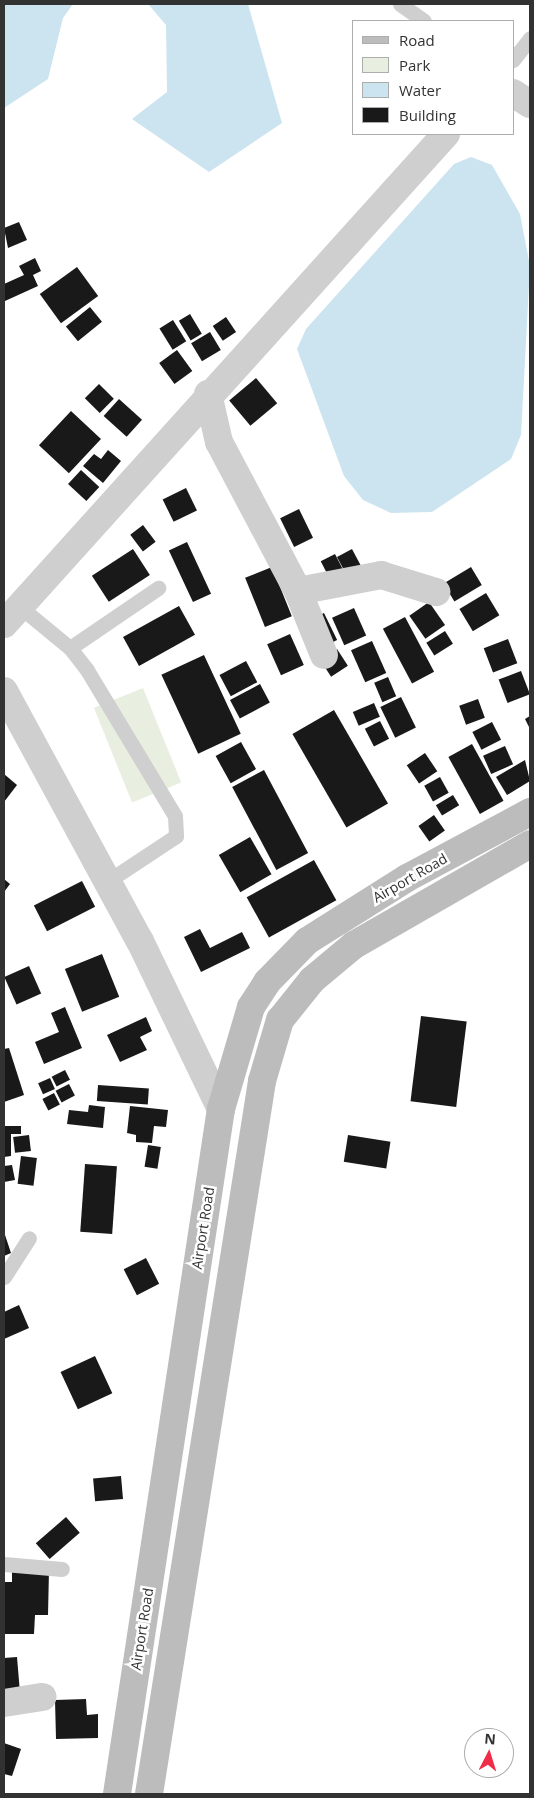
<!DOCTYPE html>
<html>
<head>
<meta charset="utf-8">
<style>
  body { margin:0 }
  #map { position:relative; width:534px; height:1798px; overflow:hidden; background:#fff; font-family:"Open Sans",sans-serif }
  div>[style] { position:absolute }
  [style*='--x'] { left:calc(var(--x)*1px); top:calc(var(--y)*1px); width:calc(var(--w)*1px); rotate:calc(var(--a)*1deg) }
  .green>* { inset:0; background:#e9efe0; transform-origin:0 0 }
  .water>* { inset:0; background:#cce4f0 }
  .building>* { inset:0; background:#191919; transform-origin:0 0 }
  .lane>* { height:15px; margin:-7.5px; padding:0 7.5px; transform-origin:7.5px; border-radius:7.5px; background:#cfcfcf }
  .street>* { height:28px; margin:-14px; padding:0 14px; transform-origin:14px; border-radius:14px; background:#cfcfcf }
  .secondary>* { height:28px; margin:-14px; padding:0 14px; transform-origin:14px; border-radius:14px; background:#bcbcbc }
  span { translate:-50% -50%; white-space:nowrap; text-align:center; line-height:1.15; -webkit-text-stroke:5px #fff; paint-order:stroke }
  .street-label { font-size:14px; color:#323232 }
  .frame { position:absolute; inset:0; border:5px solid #323232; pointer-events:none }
  .legend { position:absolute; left:352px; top:20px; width:162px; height:115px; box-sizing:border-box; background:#fff; border:1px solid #adadad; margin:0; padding:6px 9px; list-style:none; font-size:15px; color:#323232 }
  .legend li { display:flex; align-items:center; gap:10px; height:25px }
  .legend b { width:25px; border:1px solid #adadad }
  .north { position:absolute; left:464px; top:1728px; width:50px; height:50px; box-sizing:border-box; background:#fff; border:1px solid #adadad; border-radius:50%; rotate:5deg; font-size:14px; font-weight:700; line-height:20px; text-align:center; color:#323232 }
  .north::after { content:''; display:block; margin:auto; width:18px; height:22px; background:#f02d48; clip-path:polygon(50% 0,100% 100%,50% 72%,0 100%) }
</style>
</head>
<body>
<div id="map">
  <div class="green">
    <div style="left:143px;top:688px;width:102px;height:53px;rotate:68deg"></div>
  </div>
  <div class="water">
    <div style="clip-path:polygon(4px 4px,73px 4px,63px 18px,48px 79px,4px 108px)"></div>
    <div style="clip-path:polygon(148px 4px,248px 4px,282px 123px,209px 172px,132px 119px,167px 92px,166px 25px)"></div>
    <div style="clip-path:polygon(471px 157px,492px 165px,520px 214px,530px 266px,521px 435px,511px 459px,432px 512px,391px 513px,363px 500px,344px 476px,297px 349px,306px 329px,454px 164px)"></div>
  </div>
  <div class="building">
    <div style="clip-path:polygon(19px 222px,27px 240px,8px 248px,4px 228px)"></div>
    <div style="clip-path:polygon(35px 258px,41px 271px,33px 275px,38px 286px,5px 301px,4px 284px,24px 275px,19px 266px)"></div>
    <div style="left:77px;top:267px;width:36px;height:46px;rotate:54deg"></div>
    <div style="left:90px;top:307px;width:19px;height:31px;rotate:51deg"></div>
    <div style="left:190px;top:314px;width:23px;height:13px;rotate:59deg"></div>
    <div style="left:226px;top:317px;width:18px;height:16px;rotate:56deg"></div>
    <div style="left:173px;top:320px;width:25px;height:16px;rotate:58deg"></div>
    <div style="left:210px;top:332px;width:21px;height:22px;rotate:59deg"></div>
    <div style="left:177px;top:350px;width:26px;height:22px;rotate:54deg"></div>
    <div style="left:256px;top:378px;width:33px;height:35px;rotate:50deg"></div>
    <div style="left:99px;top:384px;width:21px;height:20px;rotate:45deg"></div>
    <div style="left:119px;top:399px;width:31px;height:23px;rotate:42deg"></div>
    <div style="left:71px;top:411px;width:41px;height:47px;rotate:43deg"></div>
    <div style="clip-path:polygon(108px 450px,121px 461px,103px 483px,83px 466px,94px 454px,101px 459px)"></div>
    <div style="left:81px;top:470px;width:25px;height:19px;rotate:43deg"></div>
    <div style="left:186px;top:488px;width:25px;height:26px;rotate:64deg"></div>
    <div style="left:299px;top:509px;width:32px;height:21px;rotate:64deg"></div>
    <div style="left:143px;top:525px;width:21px;height:16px;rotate:53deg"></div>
    <div style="left:187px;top:542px;width:57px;height:20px;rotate:65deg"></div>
    <div style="left:133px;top:549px;width:31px;height:49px;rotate:57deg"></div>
    <div style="left:352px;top:549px;width:24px;height:17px;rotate:62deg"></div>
    <div style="left:335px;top:554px;width:22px;height:16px;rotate:63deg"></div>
    <div style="left:272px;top:567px;width:53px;height:29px;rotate:68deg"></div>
    <div style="left:471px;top:567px;width:21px;height:32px;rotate:59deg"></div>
    <div style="left:486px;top:593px;width:26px;height:31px;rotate:59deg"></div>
    <div style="left:429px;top:602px;width:28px;height:24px;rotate:55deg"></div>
    <div style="left:179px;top:606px;width:33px;height:64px;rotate:61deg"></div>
    <div style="left:354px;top:608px;width:30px;height:24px;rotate:66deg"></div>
    <div style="left:324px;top:613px;width:30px;height:16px;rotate:64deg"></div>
    <div style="left:405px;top:617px;width:62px;height:25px;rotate:62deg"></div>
    <div style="left:445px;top:631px;width:15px;height:22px;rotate:58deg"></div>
    <div style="left:290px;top:634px;width:34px;height:25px;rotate:66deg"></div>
    <div style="left:508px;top:639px;width:26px;height:26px;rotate:69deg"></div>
    <div style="left:372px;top:641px;width:35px;height:23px;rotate:66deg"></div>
    <div style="left:337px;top:649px;width:20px;height:20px;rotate:57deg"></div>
    <div style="left:204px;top:655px;width:87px;height:47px;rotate:65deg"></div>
    <div style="left:246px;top:661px;width:24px;height:30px;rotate:62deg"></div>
    <div style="left:521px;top:671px;width:25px;height:24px;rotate:69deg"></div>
    <div style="left:388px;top:677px;width:21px;height:15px;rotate:67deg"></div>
    <div style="left:260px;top:684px;width:21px;height:34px;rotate:62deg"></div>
    <div style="left:401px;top:697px;width:34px;height:23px;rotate:64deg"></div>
    <div style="left:478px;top:699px;width:20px;height:20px;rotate:70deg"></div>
    <div style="left:374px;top:703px;width:15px;height:23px;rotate:67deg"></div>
    <div style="left:334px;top:710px;width:108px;height:48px;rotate:60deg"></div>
    <div style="clip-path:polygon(530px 716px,530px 729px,525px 719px)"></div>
    <div style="left:380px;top:721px;width:20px;height:17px;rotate:63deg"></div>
    <div style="left:492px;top:722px;width:20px;height:22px;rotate:63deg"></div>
    <div style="left:241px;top:742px;width:31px;height:29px;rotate:61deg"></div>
    <div style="left:472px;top:744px;width:65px;height:27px;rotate:61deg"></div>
    <div style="left:505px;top:746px;width:20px;height:24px;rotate:66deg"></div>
    <div style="left:425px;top:753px;width:22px;height:22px;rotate:56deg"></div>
    <div style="clip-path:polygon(525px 760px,530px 781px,507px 795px,496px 777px)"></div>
    <div style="left:264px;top:770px;width:94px;height:36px;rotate:62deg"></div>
    <div style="clip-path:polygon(4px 774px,17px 785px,4px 802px)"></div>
    <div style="left:440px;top:777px;width:18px;height:18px;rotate:61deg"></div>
    <div style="left:453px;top:795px;width:12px;height:20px;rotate:59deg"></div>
    <div style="left:434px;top:815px;width:19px;height:19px;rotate:55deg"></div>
    <div style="left:250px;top:837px;width:43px;height:36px;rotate:60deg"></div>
    <div style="left:314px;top:860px;width:46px;height:77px;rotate:61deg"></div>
    <div style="clip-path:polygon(4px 879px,10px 884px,4px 892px)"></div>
    <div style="left:82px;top:881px;width:29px;height:54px;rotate:63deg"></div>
    <div style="clip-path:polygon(200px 929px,210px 948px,242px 932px,250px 948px,201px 972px,184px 937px)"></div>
    <div style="left:102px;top:954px;width:46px;height:40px;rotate:68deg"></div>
    <div style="left:29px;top:966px;width:30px;height:27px;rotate:66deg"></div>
    <div style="clip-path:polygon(65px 1007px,82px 1048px,44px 1064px,35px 1042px,59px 1032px,51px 1013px)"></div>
    <div style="left:421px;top:1016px;width:46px;height:86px;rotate:7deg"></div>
    <div style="clip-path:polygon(146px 1017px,152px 1031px,140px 1037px,147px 1050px,120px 1062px,107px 1035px)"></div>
    <div style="clip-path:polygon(9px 1048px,24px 1095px,4px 1102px,4px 1049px)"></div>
    <div style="left:65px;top:1070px;width:11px;height:15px;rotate:63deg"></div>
    <div style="left:50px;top:1078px;width:12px;height:13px;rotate:66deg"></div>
    <div style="left:69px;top:1084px;width:13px;height:15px;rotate:63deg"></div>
    <div style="left:98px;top:1085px;width:51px;height:16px;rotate:4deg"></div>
    <div style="left:54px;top:1093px;width:13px;height:13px;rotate:63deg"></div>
    <div style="clip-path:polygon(89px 1105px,105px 1107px,103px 1128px,67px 1124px,69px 1110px,88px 1112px)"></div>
    <div style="clip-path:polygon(130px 1106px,168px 1110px,166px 1127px,154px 1126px,152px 1143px,136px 1142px,136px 1135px,127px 1133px)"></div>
    <div style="clip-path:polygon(4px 1126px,21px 1126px,21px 1134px,11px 1134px,11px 1156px,4px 1157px)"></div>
    <div style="left:29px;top:1135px;width:16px;height:16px;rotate:83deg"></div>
    <div style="left:348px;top:1135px;width:43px;height:27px;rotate:9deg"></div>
    <div style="left:148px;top:1145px;width:13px;height:22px;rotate:9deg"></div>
    <div style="left:21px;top:1156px;width:16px;height:28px;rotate:7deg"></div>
    <div style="left:85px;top:1164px;width:32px;height:68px;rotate:4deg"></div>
    <div style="clip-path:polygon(12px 1165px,15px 1180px,4px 1182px,4px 1166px)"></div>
    <div style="clip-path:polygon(4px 1232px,11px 1253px,4px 1256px)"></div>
    <div style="left:146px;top:1258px;width:29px;height:25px;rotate:63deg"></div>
    <div style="clip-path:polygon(19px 1305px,29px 1328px,4px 1339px,4px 1312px)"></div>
    <div style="left:95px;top:1356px;width:41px;height:38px;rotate:65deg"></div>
    <div style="left:121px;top:1476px;width:23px;height:28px;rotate:85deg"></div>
    <div style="left:66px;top:1517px;width:21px;height:40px;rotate:49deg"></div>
    <div style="clip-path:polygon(12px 1570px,49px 1570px,48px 1615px,35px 1615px,34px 1634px,4px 1634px,4px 1582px,12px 1582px)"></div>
    <div style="clip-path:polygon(17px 1657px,20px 1693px,4px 1694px,4px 1658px)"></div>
    <div style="clip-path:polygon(86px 1699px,87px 1715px,98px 1714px,98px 1738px,56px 1739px,55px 1700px)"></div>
    <div style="clip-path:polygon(4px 1743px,21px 1749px,12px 1776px,4px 1774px)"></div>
  </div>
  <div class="lane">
    <div style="--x:400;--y:4;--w:29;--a:35"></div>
    <div style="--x:513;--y:60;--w:28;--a:-52"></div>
    <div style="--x:19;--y:606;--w:66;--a:39.5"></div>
    <div style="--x:70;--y:648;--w:28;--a:52"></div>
    <div style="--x:87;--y:670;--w:170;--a:58.9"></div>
    <div style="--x:175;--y:816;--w:20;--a:87"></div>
    <div style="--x:176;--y:836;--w:82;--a:146.5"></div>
    <div style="--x:70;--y:648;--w:107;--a:-34.3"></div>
    <div style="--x:4;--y:1277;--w:46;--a:-57.3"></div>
    <div style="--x:4;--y:1564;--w:58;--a:4.9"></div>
  </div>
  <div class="street">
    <div style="--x:513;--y:93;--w:20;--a:33"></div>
    <div style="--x:208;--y:394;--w:49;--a:77.1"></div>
    <div style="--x:219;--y:442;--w:169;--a:62.1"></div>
    <div style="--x:298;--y:591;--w:69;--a:67.9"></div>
    <div style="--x:298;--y:591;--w:85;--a:-10.9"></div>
    <div style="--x:381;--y:575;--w:58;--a:17.2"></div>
    <div style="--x:4;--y:624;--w:660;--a:-47.95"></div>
    <div style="--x:4;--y:691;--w:285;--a:61.5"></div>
    <div style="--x:140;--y:941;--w:187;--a:64.3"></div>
    <div style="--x:4;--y:1703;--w:39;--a:-9"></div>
  </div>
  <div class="secondary">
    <div style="--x:117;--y:1794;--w:693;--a:-81.37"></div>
    <div style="--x:221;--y:1109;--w:106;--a:-73.6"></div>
    <div style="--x:251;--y:1007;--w:30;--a:-57"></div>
    <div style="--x:267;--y:982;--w:57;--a:-45.7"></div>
    <div style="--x:307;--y:941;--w:118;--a:-32.2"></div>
    <div style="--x:407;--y:878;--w:140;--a:-28.2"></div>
    <div style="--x:149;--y:1794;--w:722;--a:-80.99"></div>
    <div style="--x:262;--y:1081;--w:64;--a:-73.6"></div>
    <div style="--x:280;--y:1020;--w:51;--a:-51.3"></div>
    <div style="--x:312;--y:980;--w:55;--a:-39.8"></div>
    <div style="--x:354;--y:945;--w:203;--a:-29.8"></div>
  </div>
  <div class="street-label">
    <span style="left:410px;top:878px;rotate:-30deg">Airport Road</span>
    <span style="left:203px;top:1228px;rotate:-81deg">Airport Road</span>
    <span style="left:142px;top:1629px;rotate:-81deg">Airport Road</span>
  </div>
  <div class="frame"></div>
  <ul class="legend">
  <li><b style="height:6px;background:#bcbcbc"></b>Road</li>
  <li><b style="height:14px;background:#e9efe0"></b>Park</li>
  <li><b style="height:14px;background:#cce4f0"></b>Water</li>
  <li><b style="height:14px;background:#191919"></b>Building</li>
  </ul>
  <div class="north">N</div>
</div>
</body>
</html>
